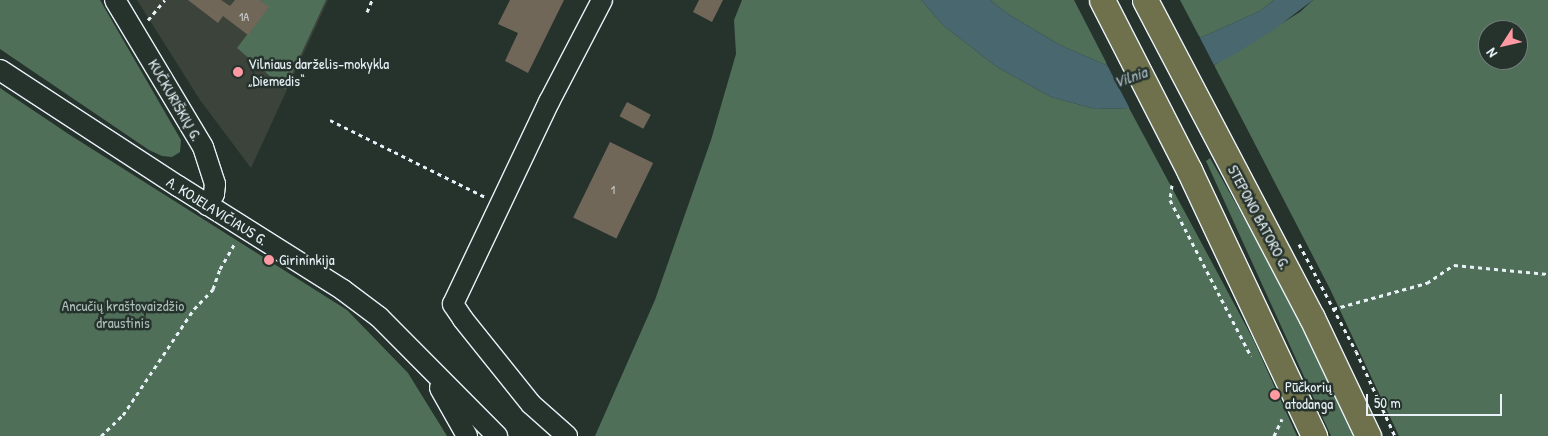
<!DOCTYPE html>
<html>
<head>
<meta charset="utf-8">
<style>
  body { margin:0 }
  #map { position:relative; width:1548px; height:436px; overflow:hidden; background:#26332d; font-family:"Patrick Hand",sans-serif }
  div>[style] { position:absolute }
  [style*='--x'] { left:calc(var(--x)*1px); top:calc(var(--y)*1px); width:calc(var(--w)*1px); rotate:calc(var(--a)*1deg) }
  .built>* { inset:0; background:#3c433a }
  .green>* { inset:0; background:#4f6f59 }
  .water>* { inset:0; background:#49676f }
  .pier>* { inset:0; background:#26332d }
  .building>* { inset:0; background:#706759; transform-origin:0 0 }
  .path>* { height:3px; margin-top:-1.5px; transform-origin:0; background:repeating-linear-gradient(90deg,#e8f1f8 0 4px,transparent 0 8px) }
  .roads { filter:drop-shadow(1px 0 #e8f1f8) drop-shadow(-1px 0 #e8f1f8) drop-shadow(0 1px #e8f1f8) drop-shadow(0 -1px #e8f1f8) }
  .minor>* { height:20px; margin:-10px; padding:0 10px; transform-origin:10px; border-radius:10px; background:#26332d }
  .major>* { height:25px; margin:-12.5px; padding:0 12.5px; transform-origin:12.5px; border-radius:12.5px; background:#6e714b }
  .dots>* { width:14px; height:14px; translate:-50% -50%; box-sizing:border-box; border:2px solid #26332d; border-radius:50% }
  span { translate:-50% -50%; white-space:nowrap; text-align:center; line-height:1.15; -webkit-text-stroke:5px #26332d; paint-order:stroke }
  .number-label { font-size:12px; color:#caced0 }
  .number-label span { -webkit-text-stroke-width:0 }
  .poi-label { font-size:15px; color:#e8f1f8 }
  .left { translate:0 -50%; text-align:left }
  .street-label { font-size:15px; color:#e8f1f8 }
  .park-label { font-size:15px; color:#abbdb8 }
  .water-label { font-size:16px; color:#a8bac1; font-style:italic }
  .north { position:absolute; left:1478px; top:20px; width:50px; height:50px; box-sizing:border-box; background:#26332d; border:1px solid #747f7e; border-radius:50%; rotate:235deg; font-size:14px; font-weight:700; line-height:20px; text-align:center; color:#e8f1f8 }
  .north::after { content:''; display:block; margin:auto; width:18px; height:22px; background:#ff9aa2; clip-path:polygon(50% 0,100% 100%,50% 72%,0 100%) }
  .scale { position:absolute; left:1366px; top:394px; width:136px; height:22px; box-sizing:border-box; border:2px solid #e8f1f8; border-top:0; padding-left:6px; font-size:15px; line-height:18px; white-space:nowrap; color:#e8f1f8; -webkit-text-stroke:4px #26332d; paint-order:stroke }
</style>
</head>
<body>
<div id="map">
  <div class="built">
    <div style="clip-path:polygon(137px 0,328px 0,251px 168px,200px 100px)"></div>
  </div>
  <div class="green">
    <div style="clip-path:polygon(0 0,100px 0,181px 140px,180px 152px,172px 157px,162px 156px,149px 150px,0 49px)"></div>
    <div style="clip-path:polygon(260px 0,326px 0,285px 89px,237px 48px,268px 7px)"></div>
    <div style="clip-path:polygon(742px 0,921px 0,944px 26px,997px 67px,1051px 97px,1095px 109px,1129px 108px,1253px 339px,1297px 436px,595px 436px,655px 300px,711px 140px,736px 54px,734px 20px)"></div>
    <div style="clip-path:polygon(990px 0,1074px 0,1108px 66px,1060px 45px,1008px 14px)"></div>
    <div style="clip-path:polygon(1180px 0,1274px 0,1260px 11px,1200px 38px)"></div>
    <div style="clip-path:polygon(evenodd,1313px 0,1548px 0,1548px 436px,1399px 436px,1330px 289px,1214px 65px,1300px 12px,1313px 0,1488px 30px,1518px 30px,1518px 60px,1488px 60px,1488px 30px)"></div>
    <div style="clip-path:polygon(0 88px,70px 135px,347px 310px,408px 373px,447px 436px,0 436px)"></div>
    <div style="clip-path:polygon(1210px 158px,1286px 292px,1353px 436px,1331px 436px,1206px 161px)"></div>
  </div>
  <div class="water">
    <div style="clip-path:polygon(921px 0,990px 0,1008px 14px,1060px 45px,1108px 66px,1120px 65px,1200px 38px,1260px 11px,1274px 0,1313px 0,1272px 31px,1235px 54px,1129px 108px,1095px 109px,1051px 97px,997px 67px,944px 26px)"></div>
  </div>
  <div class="pier">
    <div style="clip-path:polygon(1199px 36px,1215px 67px,1131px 111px,1106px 63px,1119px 63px)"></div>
  </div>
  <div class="building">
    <div style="clip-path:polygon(188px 0,221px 0,230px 6px,235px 0,260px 0,269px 7px,248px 35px,223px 16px,218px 23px)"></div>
    <div style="clip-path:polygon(510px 0,564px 0,528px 73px,505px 61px,518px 33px,498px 24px)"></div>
    <div style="clip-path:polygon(699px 0,723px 0,712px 22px,693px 12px)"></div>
    <div style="left:627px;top:102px;width:27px;height:16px;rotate:28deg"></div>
    <div style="left:610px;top:142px;width:48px;height:84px;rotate:26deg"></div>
  </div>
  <div class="path">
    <div style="--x:367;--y:12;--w:13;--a:-67"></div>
    <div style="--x:148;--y:20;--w:26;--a:-50"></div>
    <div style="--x:330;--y:120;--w:173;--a:26.4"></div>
    <div style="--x:1172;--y:185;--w:15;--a:98"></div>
    <div style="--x:1170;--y:200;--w:176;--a:62.6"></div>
    <div style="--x:1299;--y:244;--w:121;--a:62"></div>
    <div style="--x:1356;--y:351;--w:94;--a:65.4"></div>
    <div style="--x:1333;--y:309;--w:98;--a:-15.5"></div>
    <div style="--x:1427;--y:283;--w:32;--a:-34"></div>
    <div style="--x:1454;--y:265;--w:94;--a:5.5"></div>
    <div style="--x:101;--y:436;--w:30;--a:-44"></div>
    <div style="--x:123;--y:415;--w:128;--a:-56.2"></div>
    <div style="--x:194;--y:309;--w:28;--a:-46"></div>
    <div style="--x:213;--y:289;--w:21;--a:-71"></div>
    <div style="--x:220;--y:269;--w:30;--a:-60"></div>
    <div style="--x:1274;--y:436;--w:19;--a:-65"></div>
  </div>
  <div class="roads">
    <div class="minor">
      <div style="--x:115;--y:0;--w:171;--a:59.1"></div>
      <div style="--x:203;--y:147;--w:39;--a:72"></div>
      <div style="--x:215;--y:184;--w:10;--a:96"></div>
      <div style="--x:214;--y:194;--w:13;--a:122"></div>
      <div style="--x:0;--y:70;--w:212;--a:33.1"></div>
      <div style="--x:178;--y:186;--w:195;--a:32.2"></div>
      <div style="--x:343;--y:290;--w:45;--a:36.9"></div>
      <div style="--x:379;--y:317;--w:168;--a:45.2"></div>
      <div style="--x:440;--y:388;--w:55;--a:60.6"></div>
      <div style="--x:567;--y:436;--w:48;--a:-138.4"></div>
      <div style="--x:531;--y:404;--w:109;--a:-128.7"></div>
      <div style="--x:463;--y:319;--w:18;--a:-124"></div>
      <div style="--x:453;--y:304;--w:224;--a:-64.6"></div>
      <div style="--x:549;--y:102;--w:115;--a:-62.5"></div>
    </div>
    <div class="major">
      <div style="--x:1102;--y:0;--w:191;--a:62.9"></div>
      <div style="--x:1189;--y:170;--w:294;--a:64.8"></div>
      <div style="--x:1145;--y:0;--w:359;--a:62.3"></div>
      <div style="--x:1312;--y:318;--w:131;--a:64.6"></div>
    </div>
  </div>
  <div class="dots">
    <div style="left:238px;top:72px;background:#ff9aa2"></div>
    <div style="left:269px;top:260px;background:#ff9aa2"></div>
    <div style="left:1275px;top:395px;background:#ff9aa2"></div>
  </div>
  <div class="number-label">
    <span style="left:244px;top:17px">1A</span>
    <span style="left:613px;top:190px">1</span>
  </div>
  <div class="poi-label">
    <span class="left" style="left:248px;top:72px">Vilniaus darželis-mokykla<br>„Diemedis“</span>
    <span class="left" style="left:279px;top:260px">Girininkija</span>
    <span class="left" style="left:1285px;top:395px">Pūčkorių<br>atodanga</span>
  </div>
  <div class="street-label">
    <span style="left:175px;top:100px;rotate:60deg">KUČKURIŠKIŲ G.</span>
    <span style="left:217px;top:211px;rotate:32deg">A. KOJELAVIČIAUS G.</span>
    <span style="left:1259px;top:217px;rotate:62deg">STEPONO BATORO G.</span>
  </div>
  <div class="park-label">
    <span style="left:123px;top:314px">Ancučių kraštovaizdžio<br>draustinis</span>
  </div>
  <div class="water-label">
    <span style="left:1130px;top:77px;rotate:-20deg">Vilnia</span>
  </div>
  <div class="north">N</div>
  <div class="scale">50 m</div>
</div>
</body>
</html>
